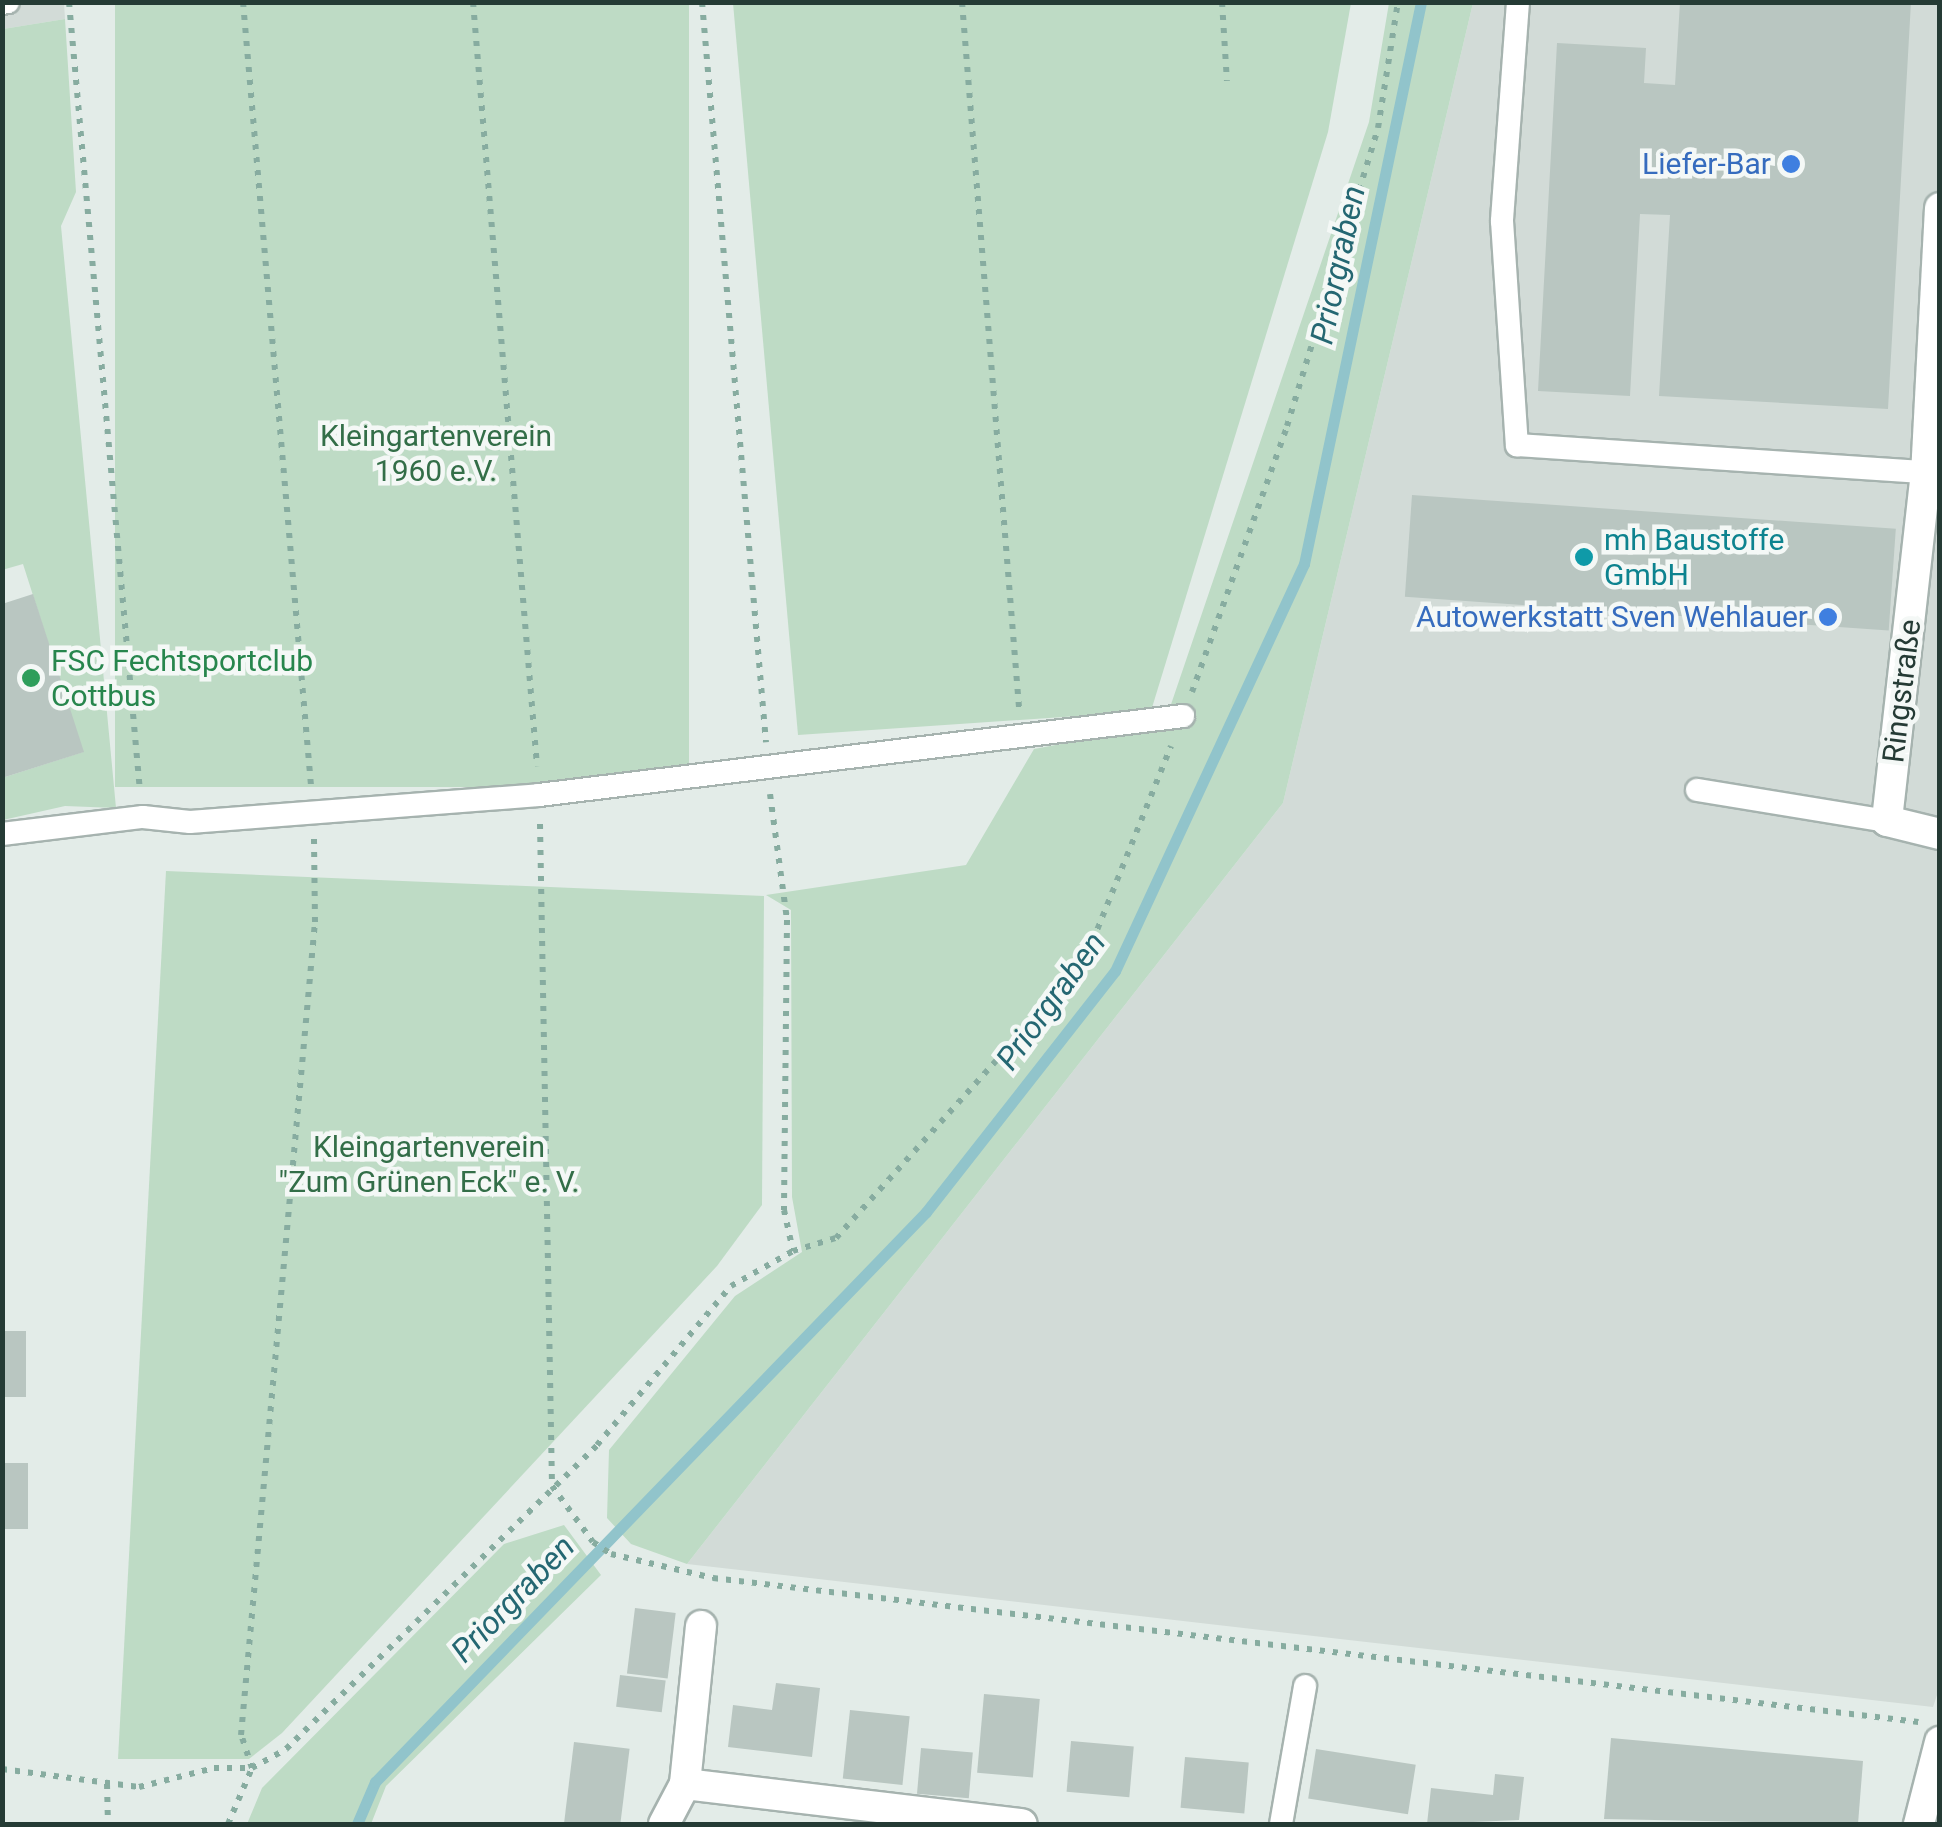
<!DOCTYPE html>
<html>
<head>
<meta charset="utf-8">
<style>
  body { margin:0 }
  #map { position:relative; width:1942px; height:1827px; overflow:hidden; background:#e3ece8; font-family:Roboto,sans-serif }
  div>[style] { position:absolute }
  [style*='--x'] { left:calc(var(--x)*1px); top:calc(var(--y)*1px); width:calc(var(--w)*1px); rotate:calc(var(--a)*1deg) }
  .built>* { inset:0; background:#d2dbd7 }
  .green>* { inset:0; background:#bedbc5; transform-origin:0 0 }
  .stream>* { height:11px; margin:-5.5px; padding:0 5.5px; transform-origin:5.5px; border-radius:5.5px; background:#91c4cb }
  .building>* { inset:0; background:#b9c6c1; transform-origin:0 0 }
  .path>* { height:6px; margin-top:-3px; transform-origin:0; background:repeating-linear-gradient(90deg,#87aca0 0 5px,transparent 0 13px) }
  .roads { filter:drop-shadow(2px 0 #a6b3af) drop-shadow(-2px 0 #a6b3af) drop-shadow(0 2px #a6b3af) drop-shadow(0 -2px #a6b3af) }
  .service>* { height:22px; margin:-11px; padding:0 11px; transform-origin:11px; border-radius:11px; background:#fff }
  .minor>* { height:30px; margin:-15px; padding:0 15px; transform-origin:15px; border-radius:15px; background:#fff }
  .dots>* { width:28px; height:28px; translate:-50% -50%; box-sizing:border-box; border:5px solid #f4f8f6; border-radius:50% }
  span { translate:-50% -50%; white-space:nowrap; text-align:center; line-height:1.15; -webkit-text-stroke:9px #f4f8f6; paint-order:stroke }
  .shop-label { font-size:30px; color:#366cbe }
  .right { translate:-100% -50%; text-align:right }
  .park-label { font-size:30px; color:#336e48 }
  .culture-label { font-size:30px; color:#0d838f }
  .left { translate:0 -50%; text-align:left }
  .leisure-label { font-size:30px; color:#27864d }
  .street-label { font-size:30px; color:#253b35 }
  .water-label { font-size:32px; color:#246772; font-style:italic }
  .frame { position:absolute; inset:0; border:5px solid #253b35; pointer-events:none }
</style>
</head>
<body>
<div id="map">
  <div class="built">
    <div style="clip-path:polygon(3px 3px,64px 3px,65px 19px,3px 29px)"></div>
    <div style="clip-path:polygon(1473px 3px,1939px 3px,1940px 1686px,1933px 1707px,687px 1564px,1283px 803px)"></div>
  </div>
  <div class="green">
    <div style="left:115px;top:3px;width:574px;height:784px"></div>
    <div style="clip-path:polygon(733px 3px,1351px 3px,1328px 132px,1151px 711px,798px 735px)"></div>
    <div style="clip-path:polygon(1389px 3px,1473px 3px,1283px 803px,687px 1564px,631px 1544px,607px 1518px,609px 1450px,735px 1296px,802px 1252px,792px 1197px,791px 910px,766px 895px,966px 865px,1034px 749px,1164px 725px,1369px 122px)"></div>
    <div style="clip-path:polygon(65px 19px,76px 192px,61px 226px,116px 808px,65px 806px,3px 820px,2px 778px,83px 752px,23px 564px,2px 570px,3px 29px)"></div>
    <div style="clip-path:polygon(166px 871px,764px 896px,762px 1205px,717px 1266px,282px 1733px,249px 1759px,118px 1759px)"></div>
    <div style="clip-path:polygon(564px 1525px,601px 1575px,386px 1786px,371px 1824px,247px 1824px,262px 1788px,504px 1544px)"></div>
  </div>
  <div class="stream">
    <div style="--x:357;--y:1824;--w:46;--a:-66.8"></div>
    <div style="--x:375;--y:1782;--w:793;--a:-45.97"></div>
    <div style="--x:926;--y:1212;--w:306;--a:-51.9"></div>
    <div style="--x:1115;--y:971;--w:449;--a:-65.1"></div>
    <div style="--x:1304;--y:564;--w:574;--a:-78.24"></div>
  </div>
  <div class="building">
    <div style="clip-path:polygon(1680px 2px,1911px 2px,1888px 409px,1659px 396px,1670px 215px,1640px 214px,1630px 396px,1538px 391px,1557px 43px,1646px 48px,1644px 83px,1675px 85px)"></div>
    <div style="left:1412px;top:495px;width:485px;height:102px;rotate:4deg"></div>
    <div style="clip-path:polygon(33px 594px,84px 752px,2px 778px,2px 604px)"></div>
    <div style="left:2px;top:1331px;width:24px;height:66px"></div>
    <div style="left:2px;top:1463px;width:26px;height:66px"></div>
    <div style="left:635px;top:1608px;width:41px;height:66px;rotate:7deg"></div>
    <div style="left:620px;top:1675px;width:46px;height:32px;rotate:7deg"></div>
    <div style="clip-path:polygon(776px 1683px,820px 1688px,812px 1757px,728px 1747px,733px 1705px,772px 1710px)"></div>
    <div style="left:984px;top:1694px;width:56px;height:79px;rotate:5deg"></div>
    <div style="left:850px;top:1710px;width:60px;height:69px;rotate:6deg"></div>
    <div style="clip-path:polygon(1611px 1738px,1863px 1761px,1858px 1824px,1604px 1819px)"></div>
    <div style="left:1071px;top:1741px;width:63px;height:51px;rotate:5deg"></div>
    <div style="left:574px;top:1742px;width:56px;height:83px;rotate:7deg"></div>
    <div style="left:921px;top:1748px;width:52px;height:46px;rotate:5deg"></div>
    <div style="left:1316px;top:1749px;width:101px;height:50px;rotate:9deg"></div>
    <div style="left:1185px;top:1757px;width:64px;height:51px;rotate:5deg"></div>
    <div style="clip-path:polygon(1495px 1774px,1524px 1777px,1519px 1820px,1427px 1824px,1431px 1788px,1493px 1795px)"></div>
  </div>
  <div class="path">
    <div style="--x:69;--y:2;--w:792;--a:84.86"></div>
    <div style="--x:243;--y:2;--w:786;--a:85.04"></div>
    <div style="--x:473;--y:2;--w:767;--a:85.21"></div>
    <div style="--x:702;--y:2;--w:743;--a:85.06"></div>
    <div style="--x:962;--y:2;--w:708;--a:85.38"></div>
    <div style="--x:1222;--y:2;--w:79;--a:86.4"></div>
    <div style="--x:1192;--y:692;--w:282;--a:-70.3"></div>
    <div style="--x:1287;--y:426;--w:312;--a:-73"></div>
    <div style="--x:1378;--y:128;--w:128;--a:-81"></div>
    <div style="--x:770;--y:794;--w:127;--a:82.3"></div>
    <div style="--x:787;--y:920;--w:290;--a:90.6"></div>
    <div style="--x:784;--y:1210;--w:42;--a:77.6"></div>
    <div style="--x:540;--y:824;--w:662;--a:88.96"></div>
    <div style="--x:552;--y:1486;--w:69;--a:53.8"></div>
    <div style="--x:593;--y:1542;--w:22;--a:34"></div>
    <div style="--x:611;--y:1554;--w:105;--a:13.2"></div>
    <div style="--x:713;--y:1578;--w:1214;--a:6.81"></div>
    <div style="--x:2;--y:1769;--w:138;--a:7.5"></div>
    <div style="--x:139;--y:1787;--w:77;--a:-14.2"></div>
    <div style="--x:214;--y:1768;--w:38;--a:0"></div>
    <div style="--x:252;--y:1768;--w:35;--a:-108"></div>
    <div style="--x:241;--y:1735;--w:816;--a:-84.8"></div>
    <div style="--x:315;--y:922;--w:85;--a:-90.7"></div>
    <div style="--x:107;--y:1784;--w:40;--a:88.6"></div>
    <div style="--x:228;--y:1824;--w:61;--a:-66.8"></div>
    <div style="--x:252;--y:1768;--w:39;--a:-29"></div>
    <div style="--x:286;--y:1749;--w:435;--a:-44.3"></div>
    <div style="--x:597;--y:1445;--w:208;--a:-49.9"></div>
    <div style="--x:731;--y:1286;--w:71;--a:-29.4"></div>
    <div style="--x:793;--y:1251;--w:45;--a:-16.8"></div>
    <div style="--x:836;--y:1238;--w:368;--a:-47.9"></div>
    <div style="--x:1083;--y:965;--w:236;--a:-68.1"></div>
  </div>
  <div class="roads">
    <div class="service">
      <div style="--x:1518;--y:2;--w:220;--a:94.2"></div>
      <div style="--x:1502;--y:221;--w:225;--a:86.2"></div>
      <div style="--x:1517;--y:445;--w:410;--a:3.8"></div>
      <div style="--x:2;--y:3;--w:6;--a:-9"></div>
      <div style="--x:1697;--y:790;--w:193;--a:9.3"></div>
      <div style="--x:2;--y:834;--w:142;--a:-6.9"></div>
      <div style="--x:143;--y:817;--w:47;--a:6.1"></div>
      <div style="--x:190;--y:822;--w:350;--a:-4.4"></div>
      <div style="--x:539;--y:795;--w:649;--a:-6.99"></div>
      <div style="--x:1281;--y:1824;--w:140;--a:-80.1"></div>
    </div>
    <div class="minor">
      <div style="--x:1940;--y:208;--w:264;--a:93"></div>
      <div style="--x:1926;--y:472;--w:351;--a:96.4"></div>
      <div style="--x:1887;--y:821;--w:55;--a:13.8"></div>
      <div style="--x:701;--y:1626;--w:159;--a:95.8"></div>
      <div style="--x:685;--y:1784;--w:339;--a:6.8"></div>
      <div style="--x:664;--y:1824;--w:45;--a:-62.3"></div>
      <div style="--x:1919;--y:1824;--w:85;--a:-75.6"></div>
    </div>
  </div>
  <div class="dots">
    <div style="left:1791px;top:164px;background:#3f7fe0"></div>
    <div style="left:1584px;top:557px;background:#0f9aa8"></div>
    <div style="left:1828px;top:617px;background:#3f7fe0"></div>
    <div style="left:31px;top:678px;background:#2e9e5b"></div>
  </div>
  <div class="shop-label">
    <span class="right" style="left:1771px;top:164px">Liefer-Bar</span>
    <span class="right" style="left:1808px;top:617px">Autowerkstatt Sven Wehlauer</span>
  </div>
  <div class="park-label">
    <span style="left:436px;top:453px">Kleingartenverein<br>1960 e.V.</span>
    <span style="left:429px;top:1164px">Kleingartenverein<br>"Zum Grünen Eck" e. V.</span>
  </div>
  <div class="culture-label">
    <span class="left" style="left:1604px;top:557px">mh Baustoffe<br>GmbH</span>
  </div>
  <div class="leisure-label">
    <span class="left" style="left:51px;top:678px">FSC Fechtsportclub<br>Cottbus</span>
  </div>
  <div class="street-label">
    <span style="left:1902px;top:691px;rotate:-83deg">Ringstraße</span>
  </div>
  <div class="water-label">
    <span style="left:1338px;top:265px;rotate:-78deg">Priorgraben</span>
    <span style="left:1051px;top:1001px;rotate:-54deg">Priorgraben</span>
    <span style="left:513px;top:1599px;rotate:-46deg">Priorgraben</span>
  </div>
  <div class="frame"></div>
</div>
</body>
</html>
